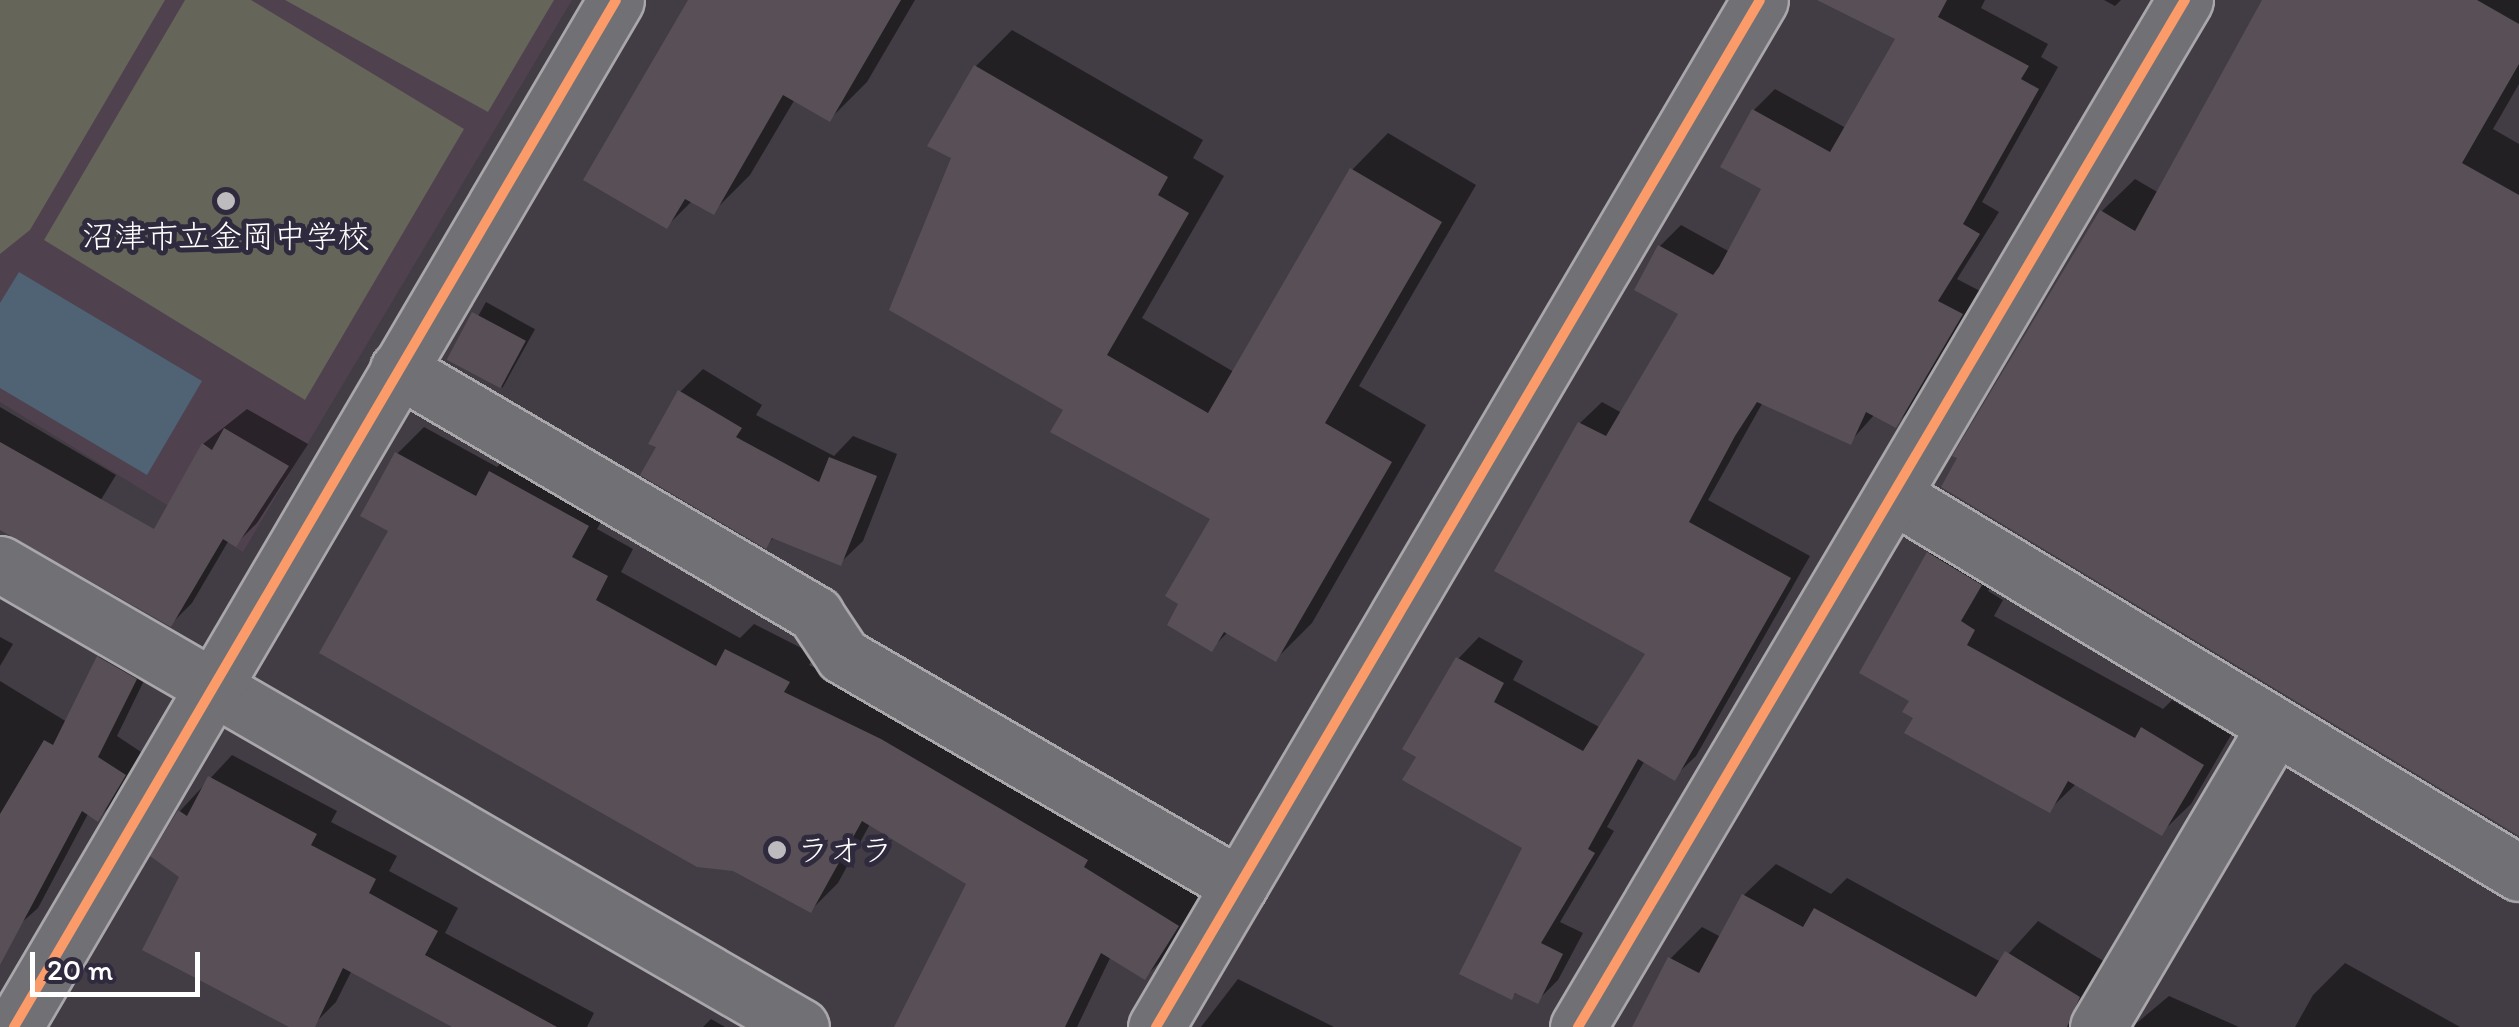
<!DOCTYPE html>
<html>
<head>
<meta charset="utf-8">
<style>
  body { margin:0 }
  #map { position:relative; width:2519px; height:1027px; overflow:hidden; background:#423c44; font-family:Itim,"Klee One",sans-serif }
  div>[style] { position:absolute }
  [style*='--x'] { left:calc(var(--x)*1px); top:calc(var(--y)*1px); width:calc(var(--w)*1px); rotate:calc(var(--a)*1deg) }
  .built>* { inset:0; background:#4f414e }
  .green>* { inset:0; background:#656559 }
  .water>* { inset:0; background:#4f6375 }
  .shadow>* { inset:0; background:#0007; transform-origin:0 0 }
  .building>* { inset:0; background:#585056; transform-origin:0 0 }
  .roads { filter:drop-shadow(2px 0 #aaa7ab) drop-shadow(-2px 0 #aaa7ab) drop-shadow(0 2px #aaa7ab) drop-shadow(0 -2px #aaa7ab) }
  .minor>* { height:55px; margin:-27.5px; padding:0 27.5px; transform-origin:27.5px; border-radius:27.5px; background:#717074 }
  .cycleway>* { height:10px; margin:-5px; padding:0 5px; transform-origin:5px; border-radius:5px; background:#fa9b69 }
  .dots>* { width:28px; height:28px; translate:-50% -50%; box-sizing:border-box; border:5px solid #2f2a3d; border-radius:50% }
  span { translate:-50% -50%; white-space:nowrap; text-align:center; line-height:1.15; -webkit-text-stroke:10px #2f2a3d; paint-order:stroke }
  .poi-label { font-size:32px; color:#fff }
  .left { translate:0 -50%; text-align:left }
  .scale { position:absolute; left:30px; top:952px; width:170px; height:45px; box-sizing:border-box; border:5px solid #fff; border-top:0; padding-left:12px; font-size:30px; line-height:35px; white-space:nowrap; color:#fff; -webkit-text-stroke:8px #2f2a3d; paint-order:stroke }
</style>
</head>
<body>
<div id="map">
  <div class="built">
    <div style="clip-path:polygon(0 0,572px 0,243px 552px,0 402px)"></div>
  </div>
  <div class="green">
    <div style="clip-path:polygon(0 0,165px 0,30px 230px,0 254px)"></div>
    <div style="clip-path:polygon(185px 0,251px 0,464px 129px,305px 400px,44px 240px)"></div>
    <div style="clip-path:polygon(285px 0,554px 0,488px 112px)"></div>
  </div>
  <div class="water">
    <div style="clip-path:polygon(19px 272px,202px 381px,147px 475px,0 388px,0 303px)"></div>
  </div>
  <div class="shadow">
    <div style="clip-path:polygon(691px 0,915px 0,867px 82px,830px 119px,795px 99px,750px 175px,713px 212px,693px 200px,667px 226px)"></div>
    <div style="clip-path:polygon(1827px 0,1985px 0,1981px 8px,2048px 44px,2041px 57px,2058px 67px,1982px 202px,1999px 212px,1957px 279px,1982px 292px,1917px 403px,1896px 424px,1875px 414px,1850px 442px,1763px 402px,1708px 500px,1810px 556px,1696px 756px,1674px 777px,1645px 760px,1607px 827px,1614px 831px,1560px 922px,1583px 933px,1558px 980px,1537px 1001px,1517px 992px,1512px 997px,1526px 847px,1419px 756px,1458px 659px,1479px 637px,1523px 661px,1513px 680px,1601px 728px,1649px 653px,1497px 570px,1580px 423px,1602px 402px,1622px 413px,1682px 313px,1660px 246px,1681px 225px,1730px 252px,1765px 188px,1754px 110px,1775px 89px,1846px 128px,1898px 38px)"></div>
    <div style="clip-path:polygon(2104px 0,2121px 0,2115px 6px)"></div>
    <div style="clip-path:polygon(2283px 0,2519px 0,2519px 84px,2493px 129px,2519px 144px,2519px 834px,2102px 211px,2135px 179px,2159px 193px)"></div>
    <div style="clip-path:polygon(1012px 30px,1203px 140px,1193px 158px,1224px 176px,1142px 318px,1234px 372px,1352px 170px,1388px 133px,1476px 185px,1359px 386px,1426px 425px,1312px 623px,1276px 659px,1228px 632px,1212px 648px,1213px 518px,1066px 409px,954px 157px,976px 66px)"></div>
    <div style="left:486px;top:302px;width:56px;height:67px;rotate:29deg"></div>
    <div style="clip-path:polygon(703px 369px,762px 405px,756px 415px,834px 456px,853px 436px,897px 454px,863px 541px,840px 563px,775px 536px,766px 546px,659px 446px,680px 392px)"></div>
    <div style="clip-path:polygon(0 407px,116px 475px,79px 536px,0 526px)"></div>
    <div style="clip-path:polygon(247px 409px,308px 444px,257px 523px,236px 544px,229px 540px,192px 603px,171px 624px,203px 444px)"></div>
    <div style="clip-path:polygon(424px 427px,497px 467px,518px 446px,614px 498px,597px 529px,633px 549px,621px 572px,740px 638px,754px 624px,815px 655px,809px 665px,908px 713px,1204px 898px,1172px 950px,1145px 977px,1111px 956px,1077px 1027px,911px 1027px,969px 883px,870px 824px,838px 883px,811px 910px,392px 530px,397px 454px)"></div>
    <div style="clip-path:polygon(1958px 524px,2010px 556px,1988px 591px,2003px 600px,1994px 616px,2163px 709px,2172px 700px,2231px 735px,2191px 804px,2161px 833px,2077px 783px,2049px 810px,1916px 717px,1929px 553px)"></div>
    <div style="clip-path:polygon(0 637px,13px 644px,0 666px)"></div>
    <div style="clip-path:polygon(119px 637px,155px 658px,117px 736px,144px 754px,118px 798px,98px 818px,89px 812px,38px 908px,0 942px,0 681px,67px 722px,99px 657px)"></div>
    <div style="clip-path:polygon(232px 755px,337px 811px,331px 822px,397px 856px,389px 871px,458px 908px,445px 933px,594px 1013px,587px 1027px,454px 1027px,352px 970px,336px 1002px,314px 1024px,294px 1027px,182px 876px,180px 811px)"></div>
    <div style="clip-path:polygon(1776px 864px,1831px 894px,1847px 878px,2001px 962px,2038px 921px,2110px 965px,2129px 1027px,1634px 1027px,1670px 959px,1702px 927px,1721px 937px,1744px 895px)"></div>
    <div style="clip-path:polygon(2345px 963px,2460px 1027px,2295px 1027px,2313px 995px)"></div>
    <div style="clip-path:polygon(1238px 979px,1334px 1027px,1201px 1027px)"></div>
    <div style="clip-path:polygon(2169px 996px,2239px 1027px,2132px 1027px)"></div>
    <div style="clip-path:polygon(711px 1019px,725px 1027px,703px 1027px)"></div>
  </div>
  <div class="building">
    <div style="clip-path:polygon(688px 0,901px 0,830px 122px,783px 95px,714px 215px,685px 199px,667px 229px,583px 180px)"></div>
    <div style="clip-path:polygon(1817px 0,1947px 0,1938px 17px,2029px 66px,2021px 79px,2039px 89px,1963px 224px,1980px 234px,1938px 301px,1963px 314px,1896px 428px,1866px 412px,1851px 445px,1757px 402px,1735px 436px,1689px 522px,1791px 578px,1675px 781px,1638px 759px,1588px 849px,1595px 853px,1541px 943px,1563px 954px,1538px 1004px,1515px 993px,1512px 1000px,1459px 974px,1522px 848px,1402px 780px,1416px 757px,1402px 749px,1456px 657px,1504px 683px,1494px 702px,1583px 751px,1645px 654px,1494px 571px,1578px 422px,1606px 436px,1678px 314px,1634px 290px,1658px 245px,1713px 275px,1719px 267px,1761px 189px,1720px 167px,1752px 109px,1830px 152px,1895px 39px)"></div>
    <div style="clip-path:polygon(2262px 0,2477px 0,2519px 24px,2519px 64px,2462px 163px,2519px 195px,2519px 836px,1941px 487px,1957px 458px,1952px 456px,2100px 210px,2135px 231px)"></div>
    <div style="clip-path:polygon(974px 65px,1168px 177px,1158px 195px,1189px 213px,1107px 355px,1208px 413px,1350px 168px,1442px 222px,1325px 423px,1392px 462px,1276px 662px,1224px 632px,1212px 652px,1167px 625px,1178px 604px,1165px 596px,1210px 519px,1050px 432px,1063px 410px,889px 310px,951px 158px,927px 146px)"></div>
    <div style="left:472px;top:312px;width:61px;height:54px;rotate:28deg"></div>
    <div style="clip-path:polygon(678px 390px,742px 428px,736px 437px,819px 482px,829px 457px,877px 476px,841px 566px,772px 538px,766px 549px,640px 475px,656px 447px,648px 444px)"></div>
    <div style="clip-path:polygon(224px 428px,289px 466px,236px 547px,223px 539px,171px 627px,0 530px,0 442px,154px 529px,202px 443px,212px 450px)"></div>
    <div style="clip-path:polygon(395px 452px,476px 496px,489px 471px,589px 526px,572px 557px,608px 576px,596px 600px,716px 666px,725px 649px,790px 682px,784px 692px,881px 739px,1088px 860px,1084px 867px,1179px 926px,1145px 980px,1101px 953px,1065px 1027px,894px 1027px,966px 884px,862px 821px,811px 913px,733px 871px,697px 867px,319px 653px,388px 531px,360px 516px)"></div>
    <div style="clip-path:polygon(1927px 552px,1982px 585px,1961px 621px,1975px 630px,1967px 645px,2135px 738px,2141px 727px,2204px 765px,2162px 836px,2068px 781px,2050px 813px,1904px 733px,1913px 718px,1902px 712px,1909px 701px,1859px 673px)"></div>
    <div style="clip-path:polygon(97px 656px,137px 679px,98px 757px,126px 775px,98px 822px,82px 811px,0 965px,0 814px,44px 740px,53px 745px)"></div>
    <div style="clip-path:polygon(208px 776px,317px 834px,311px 845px,376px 879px,369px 893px,438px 931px,425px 955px,557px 1027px,452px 1027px,343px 968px,315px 1027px,289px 1027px,142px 950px,179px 877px,150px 856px,178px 810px,187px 816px)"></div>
    <div style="clip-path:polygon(1742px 894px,1803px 927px,1814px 908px,1976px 997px,2005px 951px,2080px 997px,2067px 1027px,1632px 1027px,1668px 957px,1699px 973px)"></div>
  </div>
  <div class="roads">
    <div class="minor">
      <div style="--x:398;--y:369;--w:484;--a:30.4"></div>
      <div style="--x:815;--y:614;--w:50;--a:56.3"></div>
      <div style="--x:843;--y:656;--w:458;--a:30.1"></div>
      <div style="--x:1893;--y:495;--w:731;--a:31.13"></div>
      <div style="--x:0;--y:564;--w:925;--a:30.03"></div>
      <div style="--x:14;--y:1027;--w:1190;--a:-59.62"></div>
      <div style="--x:1156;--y:1027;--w:1191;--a:-59.54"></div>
      <div style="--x:1578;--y:1027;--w:1193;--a:-59.42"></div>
      <div style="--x:2098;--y:1027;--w:349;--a:-59.5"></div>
    </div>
  </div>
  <div class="cycleway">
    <div style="--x:14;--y:1027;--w:1190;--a:-59.62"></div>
    <div style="--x:1156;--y:1027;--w:1191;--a:-59.54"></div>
    <div style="--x:1578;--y:1027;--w:1193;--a:-59.42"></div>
  </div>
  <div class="dots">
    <div style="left:226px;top:201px;background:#bdbbbe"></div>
    <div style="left:777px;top:850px;background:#bdbbbe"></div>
  </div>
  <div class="poi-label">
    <span style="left:226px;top:236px">沼津市立金岡中学校</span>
    <span class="left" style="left:797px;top:850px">ラオラ</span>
  </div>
  <div class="scale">20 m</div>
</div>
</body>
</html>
